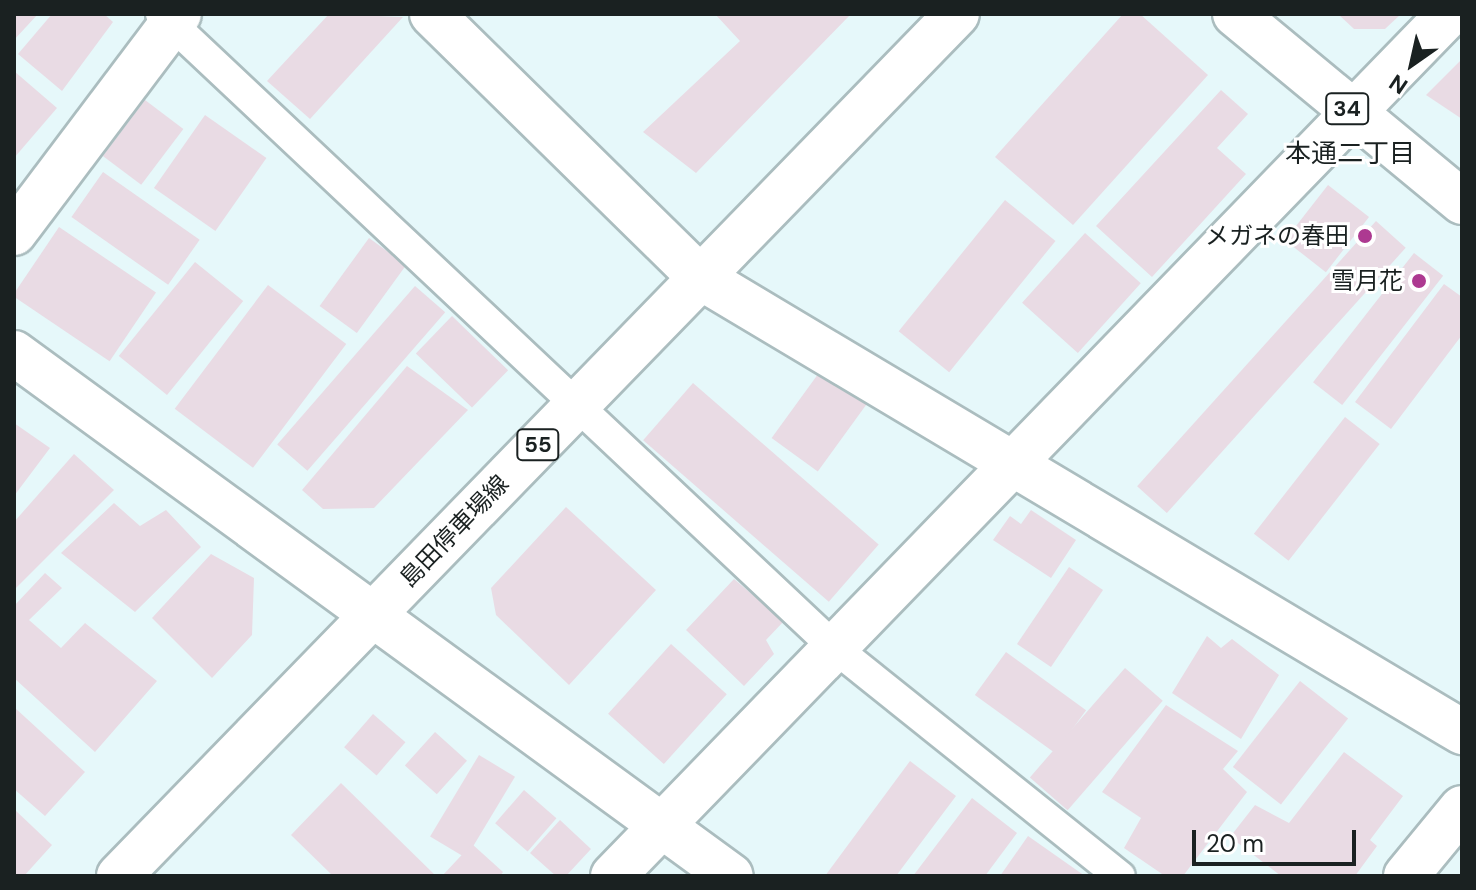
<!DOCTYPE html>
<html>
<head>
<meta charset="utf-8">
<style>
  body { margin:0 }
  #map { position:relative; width:1476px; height:890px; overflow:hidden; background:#e6f8fa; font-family:"DM Sans","Noto Sans JP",sans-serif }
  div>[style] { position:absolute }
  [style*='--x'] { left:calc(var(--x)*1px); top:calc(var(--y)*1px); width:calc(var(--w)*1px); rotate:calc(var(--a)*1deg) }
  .building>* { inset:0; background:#e9dbe4; transform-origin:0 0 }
  .roads { filter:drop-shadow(2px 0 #abbdbf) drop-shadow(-2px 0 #abbdbf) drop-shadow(0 2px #abbdbf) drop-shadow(0 -2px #abbdbf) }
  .lane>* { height:30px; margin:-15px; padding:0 15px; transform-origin:15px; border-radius:15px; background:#fff }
  .street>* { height:44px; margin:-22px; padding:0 22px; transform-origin:22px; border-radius:22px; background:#fff }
  .secondary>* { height:44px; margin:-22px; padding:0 22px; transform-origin:22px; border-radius:22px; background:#fff }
  .primary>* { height:44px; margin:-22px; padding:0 22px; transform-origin:22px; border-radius:22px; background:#fff }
  .dots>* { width:22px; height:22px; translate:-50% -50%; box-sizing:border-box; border:4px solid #fff; border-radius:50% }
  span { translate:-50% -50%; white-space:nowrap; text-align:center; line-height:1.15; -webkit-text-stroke:6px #fff; paint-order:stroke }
  .shield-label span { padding:2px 6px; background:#fff; border:2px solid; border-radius:6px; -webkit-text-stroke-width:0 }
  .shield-label { font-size:22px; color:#1a2121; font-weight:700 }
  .poi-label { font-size:24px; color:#1a2121 }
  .right { translate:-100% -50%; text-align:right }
  .street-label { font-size:24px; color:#1a2121 }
  .neighbourhood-label { font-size:26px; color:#1a2121 }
  .frame { position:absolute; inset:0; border:16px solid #1a2121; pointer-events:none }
  .north { position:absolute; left:1372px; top:24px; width:80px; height:80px; -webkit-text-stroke:6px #fff; paint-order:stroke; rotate:214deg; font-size:22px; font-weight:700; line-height:32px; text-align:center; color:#1a2121 }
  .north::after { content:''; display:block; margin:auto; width:28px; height:36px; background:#1a2121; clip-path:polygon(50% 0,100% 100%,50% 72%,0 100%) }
  .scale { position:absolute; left:1192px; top:830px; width:164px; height:36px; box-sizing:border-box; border:4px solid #1a2121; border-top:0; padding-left:10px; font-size:24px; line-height:28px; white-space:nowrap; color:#1a2121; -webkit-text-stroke:6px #fff; paint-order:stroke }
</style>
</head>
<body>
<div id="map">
  <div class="building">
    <div style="clip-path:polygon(14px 14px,38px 14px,14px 40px)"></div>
    <div style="clip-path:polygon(52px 14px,104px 14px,113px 22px,62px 91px,18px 54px)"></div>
    <div style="clip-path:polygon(329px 14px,403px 17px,310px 119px,267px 81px)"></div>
    <div style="clip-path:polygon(715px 14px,851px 14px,696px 173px,643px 132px,740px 41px)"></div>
    <div style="clip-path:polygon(1123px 14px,1140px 14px,1208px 75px,1073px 225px,995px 157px)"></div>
    <div style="clip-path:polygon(1338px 14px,1401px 14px,1385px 29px,1354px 29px)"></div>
    <div style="clip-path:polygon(1462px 59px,1462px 119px,1426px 95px)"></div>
    <div style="clip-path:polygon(14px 71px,57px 108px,14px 158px)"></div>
    <div style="clip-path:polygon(1221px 90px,1248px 114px,1217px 148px,1246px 174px,1152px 277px,1096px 226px)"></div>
    <div style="left:145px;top:100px;width:48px;height:70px;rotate:37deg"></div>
    <div style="left:205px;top:115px;width:75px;height:89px;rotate:35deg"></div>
    <div style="left:103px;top:172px;width:118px;height:55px;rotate:35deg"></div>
    <div style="left:1328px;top:185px;width:52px;height:70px;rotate:38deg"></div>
    <div style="left:1005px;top:200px;width:65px;height:169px;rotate:39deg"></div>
    <div style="left:1376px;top:221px;width:40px;height:357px;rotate:42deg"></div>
    <div style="left:59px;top:227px;width:117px;height:83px;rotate:34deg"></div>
    <div style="left:1085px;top:233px;width:75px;height:94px;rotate:42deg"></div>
    <div style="left:369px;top:238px;width:46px;height:84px;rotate:36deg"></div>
    <div style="left:1414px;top:253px;width:37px;height:164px;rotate:38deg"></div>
    <div style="left:195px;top:262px;width:62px;height:121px;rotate:39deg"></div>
    <div style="clip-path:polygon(1444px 284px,1462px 297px,1462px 335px,1391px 429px,1355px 402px)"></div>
    <div style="left:268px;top:285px;width:98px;height:155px;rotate:37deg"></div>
    <div style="left:415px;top:286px;width:40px;height:210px;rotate:41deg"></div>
    <div style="left:452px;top:316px;width:78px;height:52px;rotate:44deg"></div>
    <div style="clip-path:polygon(407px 366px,468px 410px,374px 508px,323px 509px,302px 490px)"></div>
    <div style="left:821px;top:370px;width:57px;height:84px;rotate:36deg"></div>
    <div style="left:693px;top:383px;width:246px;height:76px;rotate:41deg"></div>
    <div style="left:1345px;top:417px;width:44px;height:148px;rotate:38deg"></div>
    <div style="clip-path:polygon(14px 423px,50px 448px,14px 496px)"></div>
    <div style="clip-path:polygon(74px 454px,114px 490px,14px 590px,14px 522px)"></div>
    <div style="clip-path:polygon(114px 503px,140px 526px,166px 510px,201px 547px,135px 612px,61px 553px)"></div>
    <div style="clip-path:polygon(566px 507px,656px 590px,569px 685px,496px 615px,491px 588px)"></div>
    <div style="clip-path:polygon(1031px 510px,1076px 540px,1051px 578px,993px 540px,1010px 516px,1021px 524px)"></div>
    <div style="clip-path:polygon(211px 554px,254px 578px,252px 635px,212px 678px,152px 618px)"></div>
    <div style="left:1069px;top:567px;width:41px;height:93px;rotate:34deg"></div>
    <div style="clip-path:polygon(45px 573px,62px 588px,29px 620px,61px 648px,85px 623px,157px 681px,95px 752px,14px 678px,14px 606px)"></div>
    <div style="clip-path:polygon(734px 579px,784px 621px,766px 640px,774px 654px,744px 686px,686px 630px)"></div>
    <div style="clip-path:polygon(1207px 636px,1221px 648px,1232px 639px,1279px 675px,1241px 739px,1172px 693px)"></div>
    <div style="left:671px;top:644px;width:75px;height:94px;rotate:42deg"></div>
    <div style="left:1006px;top:652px;width:99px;height:53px;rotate:36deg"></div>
    <div style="left:1125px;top:668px;width:50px;height:145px;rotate:41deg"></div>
    <div style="left:1300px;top:681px;width:61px;height:109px;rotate:38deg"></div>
    <div style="clip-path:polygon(1166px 705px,1238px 751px,1223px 769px,1247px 792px,1183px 876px,1165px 876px,1124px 848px,1141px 818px,1102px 792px)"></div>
    <div style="clip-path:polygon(14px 707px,85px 772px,45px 816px,14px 789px)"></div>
    <div style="left:373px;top:714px;width:43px;height:44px;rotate:41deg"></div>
    <div style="left:435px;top:732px;width:43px;height:45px;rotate:42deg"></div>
    <div style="clip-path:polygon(1344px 752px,1403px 796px,1370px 840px,1377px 846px,1355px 876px,1281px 876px,1230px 837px,1255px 805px,1289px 823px)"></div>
    <div style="left:479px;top:755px;width:42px;height:95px;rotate:31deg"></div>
    <div style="clip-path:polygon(910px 761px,956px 796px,896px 876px,825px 876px)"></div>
    <div style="clip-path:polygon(341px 783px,436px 876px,333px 876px,291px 835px)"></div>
    <div style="left:524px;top:790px;width:43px;height:44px;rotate:41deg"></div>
    <div style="clip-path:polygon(972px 798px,1017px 833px,985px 876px,913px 876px)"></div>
    <div style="clip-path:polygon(14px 809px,52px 845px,24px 876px,14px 876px)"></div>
    <div style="clip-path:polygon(560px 820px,591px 849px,566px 876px,556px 876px,530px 853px)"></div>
    <div style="clip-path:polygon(1028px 836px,1085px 876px,1000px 876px)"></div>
    <div style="clip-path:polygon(472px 844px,503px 872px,500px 876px,442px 876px)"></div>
  </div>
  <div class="roads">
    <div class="lane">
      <div style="--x:161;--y:14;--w:925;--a:43.25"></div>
      <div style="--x:835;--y:648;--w:365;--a:38.7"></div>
    </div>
    <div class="street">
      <div style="--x:432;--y:14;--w:375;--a:44.5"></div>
      <div style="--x:700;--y:277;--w:888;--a:30.84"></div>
      <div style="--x:14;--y:233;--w:274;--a:-53"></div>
      <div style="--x:613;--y:876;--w:1201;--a:-45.88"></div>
      <div style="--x:1406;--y:876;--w:88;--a:-50.5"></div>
    </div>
    <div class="secondary">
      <div style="--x:14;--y:353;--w:887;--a:36.11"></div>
    </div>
    <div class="primary">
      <div style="--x:1235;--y:14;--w:295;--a:39.6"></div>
      <div style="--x:119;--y:876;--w:1202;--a:-45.81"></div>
    </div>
  </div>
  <div class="dots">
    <div style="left:1365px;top:236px;background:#ad3991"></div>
    <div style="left:1419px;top:281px;background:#ad3991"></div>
  </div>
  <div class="shield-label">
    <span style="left:1347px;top:109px">34</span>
    <span style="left:538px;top:445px">55</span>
  </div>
  <div class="poi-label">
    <span class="right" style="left:1349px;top:236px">メガネの春田</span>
    <span class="right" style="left:1403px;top:281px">雪月花</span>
  </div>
  <div class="street-label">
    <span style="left:454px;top:531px;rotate:-46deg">島田停車場線</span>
  </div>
  <div class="neighbourhood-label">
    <span style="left:1350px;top:154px">本通二丁目</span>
  </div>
  <div class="frame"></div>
  <div class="north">N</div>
  <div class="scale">20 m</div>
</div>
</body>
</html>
